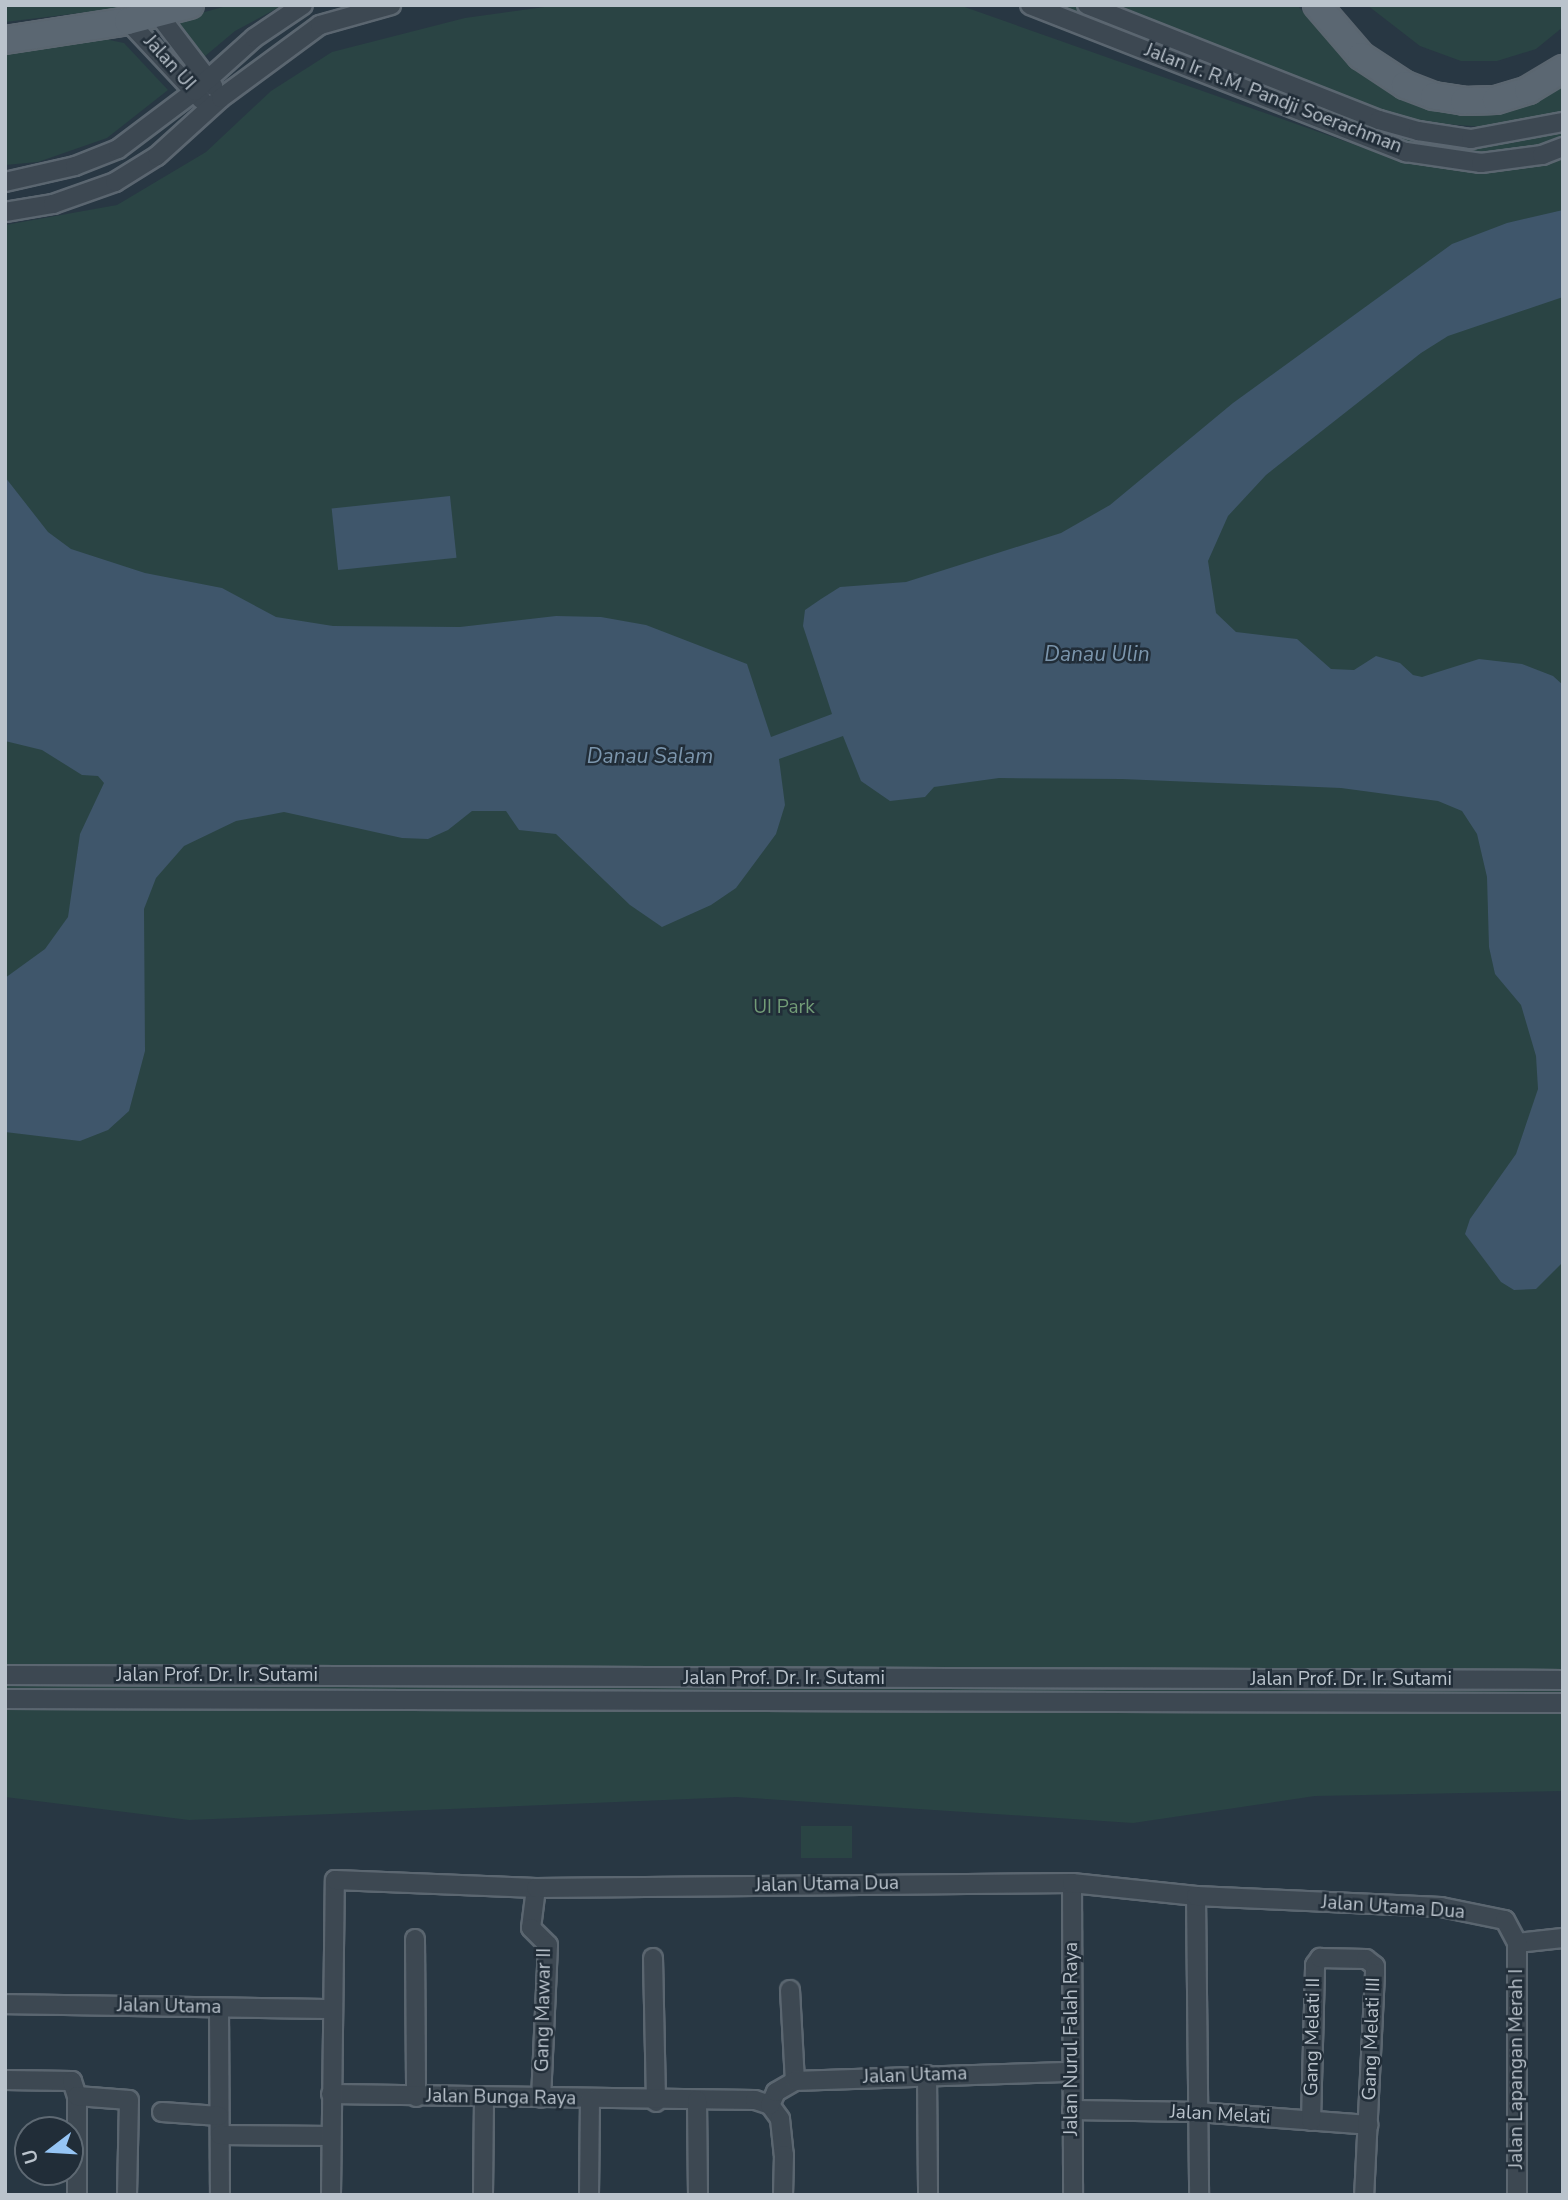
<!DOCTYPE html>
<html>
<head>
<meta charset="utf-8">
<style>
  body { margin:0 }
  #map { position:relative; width:1568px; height:2200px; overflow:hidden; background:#283743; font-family:"Nunito Sans",sans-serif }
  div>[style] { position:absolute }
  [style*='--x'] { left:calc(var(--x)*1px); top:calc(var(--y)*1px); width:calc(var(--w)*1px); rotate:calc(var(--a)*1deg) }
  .green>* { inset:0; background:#2a4444; transform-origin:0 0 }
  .water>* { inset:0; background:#3f566b; transform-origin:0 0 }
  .roads { filter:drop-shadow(2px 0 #5b6670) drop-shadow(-2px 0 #5b6670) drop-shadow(0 2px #5b6670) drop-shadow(0 -2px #5b6670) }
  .street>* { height:18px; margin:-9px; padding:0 9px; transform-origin:9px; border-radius:9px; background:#3d4852 }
  .primary>* { height:26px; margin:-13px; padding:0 13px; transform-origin:13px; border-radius:13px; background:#5b6772 }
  span { translate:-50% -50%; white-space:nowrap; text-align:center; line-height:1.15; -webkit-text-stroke:5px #212d38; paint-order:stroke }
  .street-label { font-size:19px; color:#bac3cc }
  .park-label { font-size:19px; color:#729c77 }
  .water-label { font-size:21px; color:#7c96ad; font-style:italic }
  .frame { position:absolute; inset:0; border:7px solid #bac3cc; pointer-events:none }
  .north { position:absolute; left:14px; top:2116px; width:70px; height:70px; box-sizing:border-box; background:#212d38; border:2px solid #5e6973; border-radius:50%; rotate:253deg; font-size:19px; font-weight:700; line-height:28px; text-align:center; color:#bac3cc }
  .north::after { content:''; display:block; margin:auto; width:24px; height:32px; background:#96c5f5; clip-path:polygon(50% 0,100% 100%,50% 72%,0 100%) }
</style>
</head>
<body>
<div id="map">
  <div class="green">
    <div style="clip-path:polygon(5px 5px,147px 5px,5px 22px)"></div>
    <div style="clip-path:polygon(230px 5px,283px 5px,235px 31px,198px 62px,175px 32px,176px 20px)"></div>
    <div style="clip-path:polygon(559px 5px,959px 5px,1398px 160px,1535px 165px,1563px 158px,1563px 1791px,1315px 1796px,1133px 1823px,736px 1797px,189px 1820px,5px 1797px,5px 225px,117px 205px,206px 152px,271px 91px,332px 52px,465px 18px)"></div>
    <div style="clip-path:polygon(1046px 5px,1070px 5px,1477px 144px,1511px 143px,1563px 131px,1563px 140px,1474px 156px,1393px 139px)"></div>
    <div style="clip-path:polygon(1098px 5px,1297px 5px,1347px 62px,1411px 98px,1527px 104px,1563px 87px,1563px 111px,1536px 121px,1485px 127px,1418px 122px,1356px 108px)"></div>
    <div style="clip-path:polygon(1367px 5px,1563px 5px,1563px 27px,1536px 49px,1497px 61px,1461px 61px,1420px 46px)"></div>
    <div style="clip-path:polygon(95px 37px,124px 43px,168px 90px,107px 138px,38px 162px,5px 165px,5px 49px)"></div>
    <div style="left:801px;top:1826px;width:51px;height:32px"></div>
  </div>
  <div class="water">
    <div style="clip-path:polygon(1563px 210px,1563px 297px,1448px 336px,1421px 353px,1266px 475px,1228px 516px,1208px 561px,1216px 613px,1236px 632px,1297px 639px,1331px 669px,1354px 670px,1376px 656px,1400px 663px,1413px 675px,1422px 677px,1479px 659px,1522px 664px,1553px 676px,1563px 685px,1563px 1262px,1536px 1289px,1514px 1290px,1501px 1282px,1465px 1234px,1470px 1219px,1516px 1154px,1538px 1089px,1536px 1056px,1521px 1005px,1495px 974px,1489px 947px,1487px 877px,1477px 834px,1462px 811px,1438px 801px,1341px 788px,1122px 779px,999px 778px,934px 787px,925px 797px,890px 801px,861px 781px,843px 736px,779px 759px,785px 805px,776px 834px,736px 888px,711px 905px,662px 927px,630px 905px,556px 834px,519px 830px,506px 811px,472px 811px,448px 830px,428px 839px,402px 838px,284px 812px,236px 821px,184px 846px,156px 878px,144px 909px,145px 1051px,129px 1111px,108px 1130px,80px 1141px,5px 1132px,5px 978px,45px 949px,68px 917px,80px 834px,104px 783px,98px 776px,82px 775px,42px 750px,5px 741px,5px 477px,48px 532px,71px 549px,145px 573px,222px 588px,276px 617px,333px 626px,460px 627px,556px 616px,601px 617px,646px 625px,747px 664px,771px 737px,832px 714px,803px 626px,805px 610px,821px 599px,840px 587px,906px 582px,1061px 533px,1110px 505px,1233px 403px,1452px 244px,1507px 223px)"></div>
    <div style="left:450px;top:496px;width:62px;height:119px;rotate:84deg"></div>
  </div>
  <div class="roads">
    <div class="street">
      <div style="--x:1030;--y:5;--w:404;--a:21.4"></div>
      <div style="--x:1406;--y:152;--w:76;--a:8.3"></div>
      <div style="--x:1481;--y:163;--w:62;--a:-7.5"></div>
      <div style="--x:1542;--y:155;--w:22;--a:-21"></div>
      <div style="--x:1087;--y:5;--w:314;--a:21.5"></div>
      <div style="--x:1379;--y:120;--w:41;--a:15.8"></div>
      <div style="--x:1418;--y:131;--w:54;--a:8.6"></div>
      <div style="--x:1471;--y:139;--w:94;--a:-10.5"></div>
      <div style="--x:158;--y:14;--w:91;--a:52.6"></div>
      <div style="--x:128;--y:21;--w:108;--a:46.9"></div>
      <div style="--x:5;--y:182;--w:72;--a:-12.9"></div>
      <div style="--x:75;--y:166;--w:46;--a:-21.6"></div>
      <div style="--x:118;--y:149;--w:96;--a:-37"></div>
      <div style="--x:195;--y:91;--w:79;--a:-41.9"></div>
      <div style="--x:254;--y:38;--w:59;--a:-34"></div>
      <div style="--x:5;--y:212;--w:49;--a:-9.5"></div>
      <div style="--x:53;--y:204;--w:66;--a:-19.5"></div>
      <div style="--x:115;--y:182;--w:49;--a:-31.8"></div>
      <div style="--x:157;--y:156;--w:86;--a:-42.2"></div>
      <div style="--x:221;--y:98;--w:123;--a:-36.4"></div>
      <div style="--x:320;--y:25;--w:74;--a:-15.7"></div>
      <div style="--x:5;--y:1675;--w:1558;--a:0.18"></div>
      <div style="--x:5;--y:1699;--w:1558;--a:0.15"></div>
      <div style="--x:1072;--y:1883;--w:312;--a:89.8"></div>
      <div style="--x:536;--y:1888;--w:40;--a:97.1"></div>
      <div style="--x:531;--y:1928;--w:24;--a:45"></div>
      <div style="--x:548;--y:1945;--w:153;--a:92.6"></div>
      <div style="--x:1196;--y:1896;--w:299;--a:89.4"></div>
      <div style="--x:415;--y:1939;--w:158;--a:89.6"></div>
      <div style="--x:1517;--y:1943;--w:46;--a:-6.2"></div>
      <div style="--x:653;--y:1958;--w:144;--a:88.8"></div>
      <div style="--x:790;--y:1990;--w:91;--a:86.9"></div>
      <div style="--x:5;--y:2004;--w:328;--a:0.9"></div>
      <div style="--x:219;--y:2008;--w:187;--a:89.7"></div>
      <div style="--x:927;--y:2075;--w:120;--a:89.5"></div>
      <div style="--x:5;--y:2080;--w:67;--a:0.9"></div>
      <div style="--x:72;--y:2081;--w:16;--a:72"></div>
      <div style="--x:331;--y:2094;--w:424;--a:0.8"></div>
      <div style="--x:755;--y:2100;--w:16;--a:18"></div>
      <div style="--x:770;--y:2105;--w:17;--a:54"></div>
      <div style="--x:780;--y:2119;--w:36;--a:84"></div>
      <div style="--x:784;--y:2155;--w:40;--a:91.4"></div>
      <div style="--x:697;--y:2100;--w:95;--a:89.4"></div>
      <div style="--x:770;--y:2105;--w:14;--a:-65"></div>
      <div style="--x:776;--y:2092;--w:22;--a:-30"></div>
      <div style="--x:795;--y:2081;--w:276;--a:-1.9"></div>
      <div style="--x:1072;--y:2110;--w:125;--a:0.9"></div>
      <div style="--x:1197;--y:2112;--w:172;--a:4.3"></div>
      <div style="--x:162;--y:2112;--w:57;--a:4"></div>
      <div style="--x:1311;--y:2121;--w:156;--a:-88.5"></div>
      <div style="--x:1315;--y:1965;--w:9;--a:-54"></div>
      <div style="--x:1320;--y:1958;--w:46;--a:1.2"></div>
      <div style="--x:1366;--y:1959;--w:11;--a:38"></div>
      <div style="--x:1375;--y:1966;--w:7;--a:90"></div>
      <div style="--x:1375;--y:1973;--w:222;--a:92.8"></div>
      <div style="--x:220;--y:2135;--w:111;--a:0.5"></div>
      <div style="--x:77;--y:2195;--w:99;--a:-90"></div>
      <div style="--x:77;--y:2096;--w:52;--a:4.4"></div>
      <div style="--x:129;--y:2100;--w:95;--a:91.2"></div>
      <div style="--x:331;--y:2195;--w:315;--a:-89.3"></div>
      <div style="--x:335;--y:1880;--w:201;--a:2.3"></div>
      <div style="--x:536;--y:1888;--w:536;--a:-0.53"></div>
      <div style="--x:1072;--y:1883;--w:125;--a:6"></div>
      <div style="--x:1196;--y:1896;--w:245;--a:2.6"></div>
      <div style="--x:1441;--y:1907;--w:65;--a:11.5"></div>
      <div style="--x:1505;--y:1920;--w:26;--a:62"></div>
      <div style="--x:1517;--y:1943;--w:252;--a:90"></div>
      <div style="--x:483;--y:2195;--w:98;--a:-89.4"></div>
      <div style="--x:589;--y:2195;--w:96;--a:-89.4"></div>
    </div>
    <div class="primary">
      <div style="--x:1317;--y:5;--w:67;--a:49.2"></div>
      <div style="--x:1361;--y:56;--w:53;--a:33.4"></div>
      <div style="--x:1405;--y:85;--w:31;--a:21"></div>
      <div style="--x:1434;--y:96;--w:30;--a:9"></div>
      <div style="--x:1464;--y:101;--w:32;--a:-2"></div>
      <div style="--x:1496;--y:100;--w:34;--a:-17"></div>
      <div style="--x:1528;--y:90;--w:41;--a:-31"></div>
      <div style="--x:5;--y:40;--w:124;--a:-8.8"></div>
      <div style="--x:128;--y:21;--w:64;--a:-14.5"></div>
    </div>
  </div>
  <div class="street-label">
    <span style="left:169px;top:63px;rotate:48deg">Jalan UI</span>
    <span style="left:1273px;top:99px;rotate:21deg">Jalan Ir. R.M. Pandji Soerachman</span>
    <span style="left:217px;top:1676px">Jalan Prof. Dr. Ir. Sutami</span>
    <span style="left:784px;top:1679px">Jalan Prof. Dr. Ir. Sutami</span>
    <span style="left:1351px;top:1680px">Jalan Prof. Dr. Ir. Sutami</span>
    <span style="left:827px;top:1885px;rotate:-1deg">Jalan Utama Dua</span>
    <span style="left:1393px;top:1908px;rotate:4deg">Jalan Utama Dua</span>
    <span style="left:169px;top:2007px;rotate:1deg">Jalan Utama</span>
    <span style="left:544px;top:2010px;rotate:-89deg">Gang Mawar II</span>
    <span style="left:1313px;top:2037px;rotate:-89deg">Gang Melati II</span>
    <span style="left:1072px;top:2039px;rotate:-90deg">Jalan Nurul Falah Raya</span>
    <span style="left:1372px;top:2039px;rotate:-88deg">Gang Melati III</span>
    <span style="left:1517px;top:2069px;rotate:-90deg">Jalan Lapangan Merah I</span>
    <span style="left:915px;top:2076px;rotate:-2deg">Jalan Utama</span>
    <span style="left:501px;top:2098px;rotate:1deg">Jalan Bunga Raya</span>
    <span style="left:1220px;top:2115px;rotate:3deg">Jalan Melati</span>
  </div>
  <div class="park-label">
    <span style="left:784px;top:1008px">UI Park</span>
  </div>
  <div class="water-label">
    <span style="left:1097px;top:654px">Danau Ulin</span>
    <span style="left:650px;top:756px">Danau Salam</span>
  </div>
  <div class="frame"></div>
  <div class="north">U</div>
</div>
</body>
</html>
